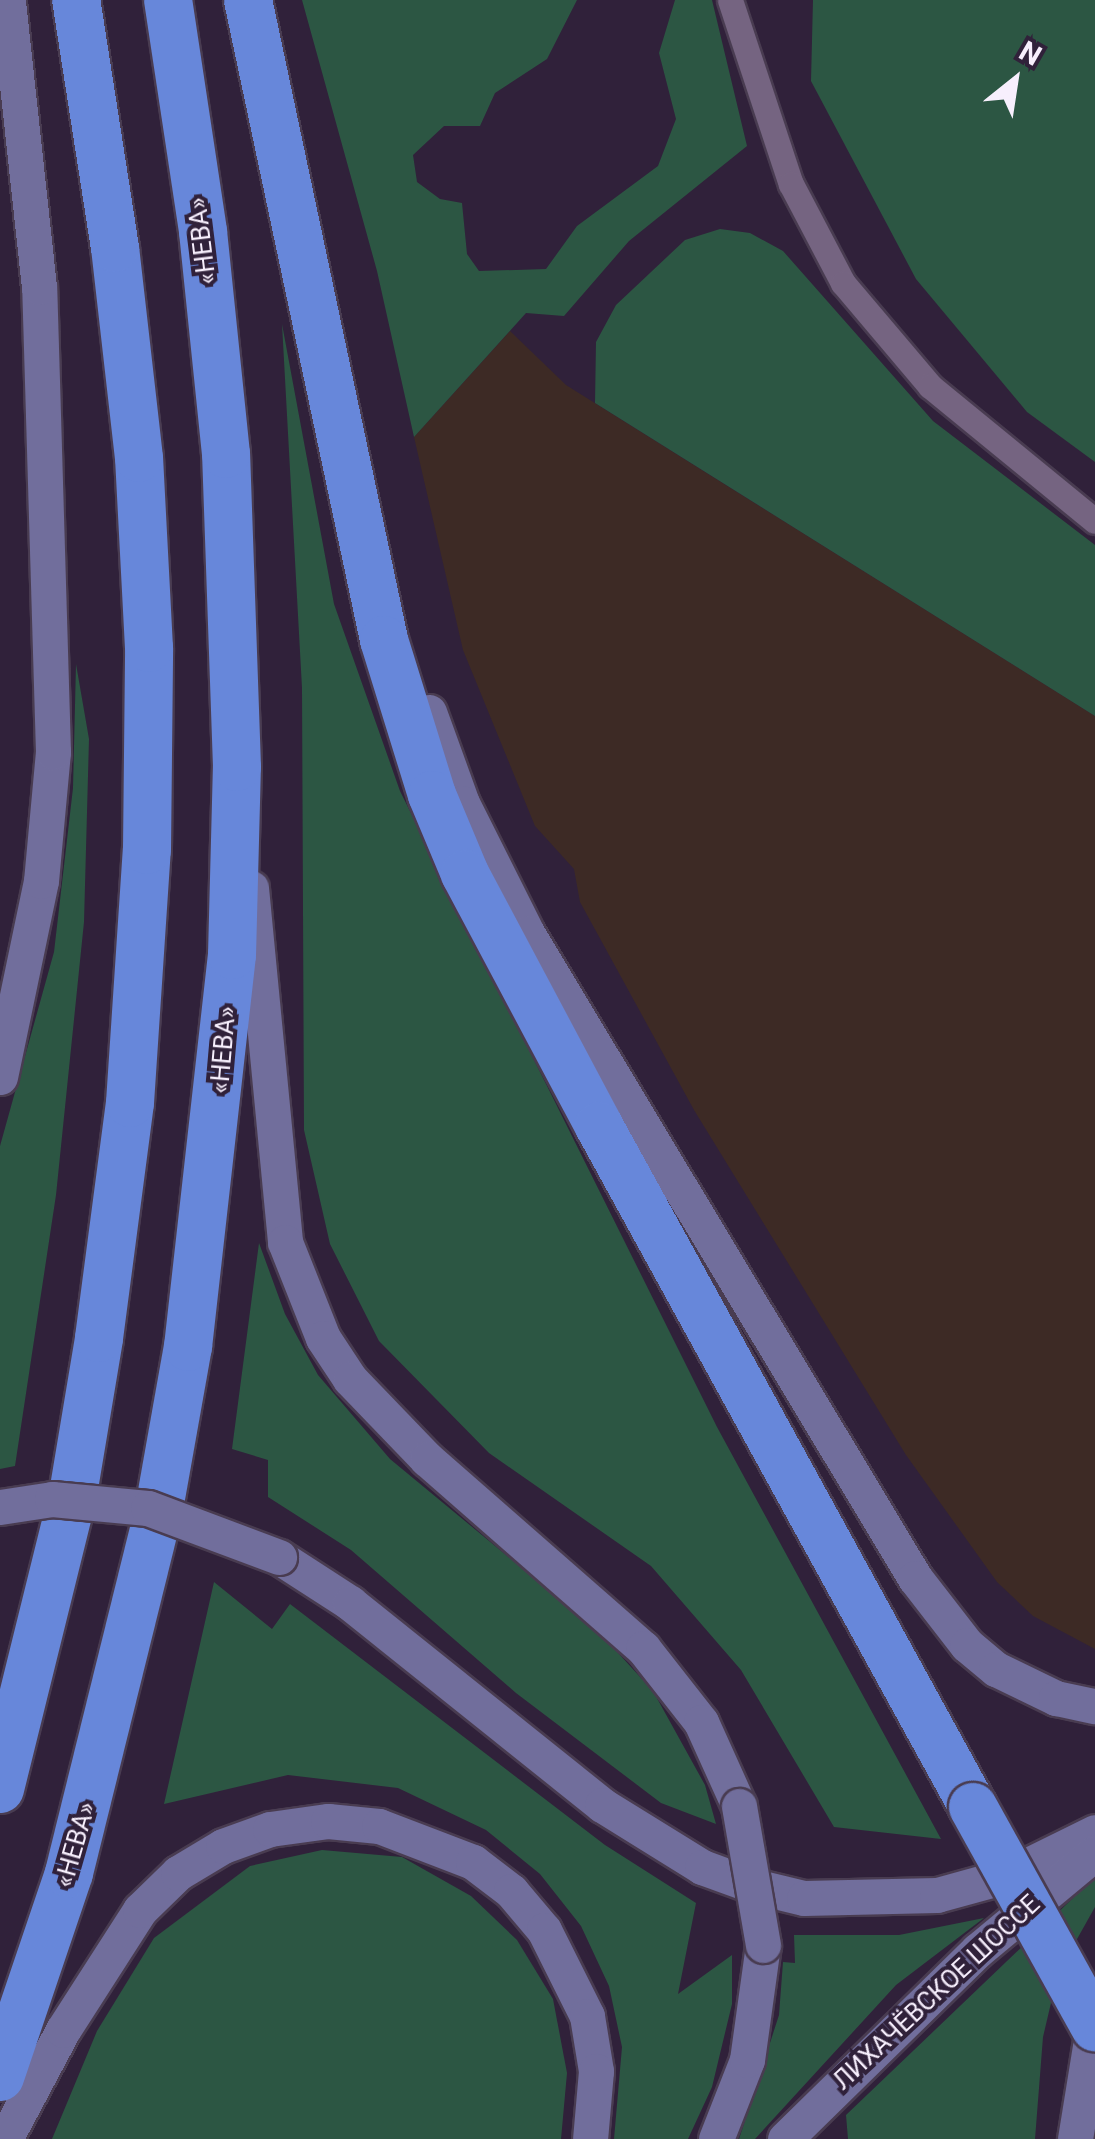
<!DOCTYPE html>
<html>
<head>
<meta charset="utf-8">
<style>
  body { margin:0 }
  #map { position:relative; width:1095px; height:2139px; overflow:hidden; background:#30213a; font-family:Roboto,sans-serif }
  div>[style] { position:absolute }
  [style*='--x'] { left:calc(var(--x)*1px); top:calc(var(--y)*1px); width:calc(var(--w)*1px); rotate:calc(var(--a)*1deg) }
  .industrial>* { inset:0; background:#3d2a25 }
  .green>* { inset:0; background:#2c5643 }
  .roads { filter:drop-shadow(2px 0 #493c51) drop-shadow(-2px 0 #493c51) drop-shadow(0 2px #493c51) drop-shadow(0 -2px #493c51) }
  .street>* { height:25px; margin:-12.5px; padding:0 12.5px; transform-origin:12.5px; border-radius:12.5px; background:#756481 }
  .secondary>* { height:35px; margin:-17.5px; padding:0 17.5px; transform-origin:17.5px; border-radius:17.5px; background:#716e9c }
  .highway>* { height:48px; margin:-24px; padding:0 24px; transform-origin:24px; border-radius:24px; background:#6787da }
  .bridges { filter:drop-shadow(2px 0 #493c51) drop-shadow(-2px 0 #493c51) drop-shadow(0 2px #493c51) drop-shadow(0 -2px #493c51) }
  .secondary-bridge>* { height:35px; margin:-17.5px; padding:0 17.5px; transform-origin:17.5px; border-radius:17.5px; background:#716e9c }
  .highway-bridge>* { height:48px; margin:-24px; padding:0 24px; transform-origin:24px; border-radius:24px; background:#6787da }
  span { translate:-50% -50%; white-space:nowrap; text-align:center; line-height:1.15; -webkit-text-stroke:8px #30213a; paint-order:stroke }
  .street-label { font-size:25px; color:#f7effd }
  .north { position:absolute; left:965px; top:30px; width:100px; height:100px; -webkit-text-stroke:8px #30213a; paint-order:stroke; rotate:30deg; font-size:28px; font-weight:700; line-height:40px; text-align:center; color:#f7effd }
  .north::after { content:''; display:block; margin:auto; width:35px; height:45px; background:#f7effd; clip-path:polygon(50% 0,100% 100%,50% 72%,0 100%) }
</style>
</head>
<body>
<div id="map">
  <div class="industrial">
    <div style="clip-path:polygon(510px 331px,566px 385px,1095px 716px,1095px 1649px,1033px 1616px,997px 1582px,906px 1455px,694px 1110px,580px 902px,574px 869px,535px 826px,463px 650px,414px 437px)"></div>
  </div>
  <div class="green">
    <div style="clip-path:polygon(302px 0,577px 0,547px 59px,495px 93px,480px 126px,444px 126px,413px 155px,417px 182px,440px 199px,462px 203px,467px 254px,479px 271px,546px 269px,577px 226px,658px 166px,676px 119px,659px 53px,675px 0,712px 0,747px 146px,629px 241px,564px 316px,526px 313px,414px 437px,377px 271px)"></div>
    <div style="clip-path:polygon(813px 0,1095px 0,1095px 462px,1027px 412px,916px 279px,811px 81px)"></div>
    <div style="clip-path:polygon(720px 229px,750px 233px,783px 251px,933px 421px,1095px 545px,1095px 716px,595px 403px,596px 342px,616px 305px,685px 240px)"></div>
    <div style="clip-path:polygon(282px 324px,334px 604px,400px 791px,717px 1427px,941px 1839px,834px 1827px,741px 1670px,651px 1566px,489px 1453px,379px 1341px,330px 1244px,304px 1130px,302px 688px)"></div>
    <div style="clip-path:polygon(76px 664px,89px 739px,84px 922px,56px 1195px,15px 1466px,0 1469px,0 1146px,54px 952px,73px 788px)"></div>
    <div style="clip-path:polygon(259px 1243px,285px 1314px,318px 1375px,390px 1459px,598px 1631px,653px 1691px,705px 1785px,716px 1824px,661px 1803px,516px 1693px,351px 1550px,268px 1497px,268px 1460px,232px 1449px)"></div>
    <div style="clip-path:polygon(214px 1582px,272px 1629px,290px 1604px,605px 1845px,696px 1903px,678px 1994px,732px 1955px,732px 2004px,712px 2087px,688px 2139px,614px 2139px,622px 2047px,609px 1986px,581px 1926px,540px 1874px,486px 1830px,398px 1788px,288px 1775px,164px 1804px)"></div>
    <div style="clip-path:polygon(322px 1850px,402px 1857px,471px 1896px,517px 1940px,553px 1999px,567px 2073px,561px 2139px,52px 2139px,97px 2031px,154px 1938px,250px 1866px)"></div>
    <div style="clip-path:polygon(1095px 1877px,1095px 1907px,1058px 1973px,1043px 2037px,1035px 2139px,848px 2139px,846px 2115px)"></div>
    <div style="clip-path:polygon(984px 1918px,896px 1985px,755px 2139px,739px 2139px,779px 2015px,783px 1962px,795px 1963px,794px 1935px,899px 1935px)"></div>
  </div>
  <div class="roads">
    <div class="street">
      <div style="--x:730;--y:0;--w:194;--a:71.7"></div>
      <div style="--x:791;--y:184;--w:112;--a:62.3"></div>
      <div style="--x:843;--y:283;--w:135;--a:49.8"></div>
      <div style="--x:930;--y:386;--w:213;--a:39.3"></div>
    </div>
    <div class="secondary">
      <div style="--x:429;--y:712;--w:97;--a:70.1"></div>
      <div style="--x:462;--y:803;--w:145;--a:63.4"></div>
      <div style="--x:527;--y:933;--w:753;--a:58.97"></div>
      <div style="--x:915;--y:1578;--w:85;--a:52.2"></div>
      <div style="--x:967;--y:1645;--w:38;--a:40"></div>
      <div style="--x:996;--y:1669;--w:67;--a:25.8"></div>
      <div style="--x:1056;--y:1698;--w:40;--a:12"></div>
      <div style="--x:251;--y:888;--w:356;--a:84.5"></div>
      <div style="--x:285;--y:1242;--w:103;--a:68.4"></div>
      <div style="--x:323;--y:1338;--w:49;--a:56.6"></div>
      <div style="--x:350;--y:1379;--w:111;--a:46.1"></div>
      <div style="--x:427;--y:1459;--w:287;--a:41.2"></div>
      <div style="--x:643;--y:1648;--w:94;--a:51.9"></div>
      <div style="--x:701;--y:1722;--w:92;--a:65.7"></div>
      <div style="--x:0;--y:1077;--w:200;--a:-78.2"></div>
      <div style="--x:41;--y:881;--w:130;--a:-84.7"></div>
      <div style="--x:53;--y:752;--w:465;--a:-91.7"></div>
      <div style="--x:39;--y:287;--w:289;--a:-96.2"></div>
      <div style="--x:279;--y:1557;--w:85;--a:32.9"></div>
      <div style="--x:350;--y:1603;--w:323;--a:38.7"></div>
      <div style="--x:602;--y:1805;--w:118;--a:31.8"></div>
      <div style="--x:702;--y:1867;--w:55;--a:20.1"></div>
      <div style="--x:754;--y:1886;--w:51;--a:13.5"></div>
      <div style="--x:804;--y:1898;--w:133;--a:-1.3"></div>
      <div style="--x:937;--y:1895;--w:72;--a:-15.4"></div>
      <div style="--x:1006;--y:1876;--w:99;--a:-26.3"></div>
      <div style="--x:5;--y:2139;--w:123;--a:-62"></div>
      <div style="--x:63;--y:2030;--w:143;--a:-57.3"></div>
      <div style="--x:140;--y:1910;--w:53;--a:-44.2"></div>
      <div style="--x:178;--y:1873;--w:52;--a:-31"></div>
      <div style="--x:223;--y:1846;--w:50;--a:-19.9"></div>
      <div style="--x:270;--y:1829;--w:59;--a:-7.9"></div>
      <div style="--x:328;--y:1821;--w:51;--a:5.6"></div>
      <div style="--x:379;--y:1826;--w:101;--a:21"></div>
      <div style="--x:473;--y:1862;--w:48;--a:37.3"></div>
      <div style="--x:511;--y:1891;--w:51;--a:49.8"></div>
      <div style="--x:544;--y:1930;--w:96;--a:63.4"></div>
      <div style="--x:587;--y:2016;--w:56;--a:80.7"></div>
      <div style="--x:596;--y:2071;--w:68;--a:95"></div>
      <div style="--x:716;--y:2139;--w:85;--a:-68.6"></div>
      <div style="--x:747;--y:2060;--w:116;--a:-82.1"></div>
      <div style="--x:785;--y:2139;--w:270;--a:-44.4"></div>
      <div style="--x:978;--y:1950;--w:152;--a:-39.7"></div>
      <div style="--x:1075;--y:2139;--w:126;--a:-80.8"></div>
    </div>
    <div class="highway">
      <div style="--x:248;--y:0;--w:654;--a:78"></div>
      <div style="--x:384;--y:640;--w:162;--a:72.8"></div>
      <div style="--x:432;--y:795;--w:86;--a:67.3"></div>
      <div style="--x:465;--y:874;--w:285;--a:62"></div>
      <div style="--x:599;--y:1126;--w:777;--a:61.22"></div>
      <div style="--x:0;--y:1789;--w:304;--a:-76.1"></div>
      <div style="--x:73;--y:1494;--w:158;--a:-80.5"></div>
      <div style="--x:99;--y:1338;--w:237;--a:-82.5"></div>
      <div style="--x:130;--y:1103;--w:254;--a:-86.2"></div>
      <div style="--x:147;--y:850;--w:202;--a:-89.4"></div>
      <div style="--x:149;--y:648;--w:190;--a:-93"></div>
      <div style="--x:139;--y:458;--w:211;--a:-96.5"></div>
      <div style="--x:115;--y:248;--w:251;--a:-98.9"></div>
      <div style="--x:0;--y:2077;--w:215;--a:-71.3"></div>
      <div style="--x:69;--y:1873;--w:375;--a:-76.1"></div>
      <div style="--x:159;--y:1509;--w:165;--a:-79.9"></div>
      <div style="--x:188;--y:1347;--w:394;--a:-83.6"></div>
      <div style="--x:232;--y:955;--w:188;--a:-88.5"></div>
      <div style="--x:237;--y:767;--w:313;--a:-92"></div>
      <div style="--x:226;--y:454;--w:224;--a:-95.9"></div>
      <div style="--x:203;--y:231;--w:234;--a:-98.6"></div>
    </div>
  </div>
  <div class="bridges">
    <div class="secondary-bridge">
      <div style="--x:0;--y:1507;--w:53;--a:-8.7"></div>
      <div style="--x:52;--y:1499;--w:96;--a:5.4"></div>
      <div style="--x:148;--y:1508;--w:140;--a:20.5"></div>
      <div style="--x:739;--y:1806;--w:141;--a:80.2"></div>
    </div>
    <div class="highway-bridge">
      <div style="--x:973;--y:1807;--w:252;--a:61"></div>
    </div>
  </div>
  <div class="street-label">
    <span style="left:203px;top:241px;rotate:-97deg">«НЕВА»</span>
    <span style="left:224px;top:1050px;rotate:-85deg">«НЕВА»</span>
    <span style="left:76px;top:1845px;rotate:-74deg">«НЕВА»</span>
    <span style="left:937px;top:1993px;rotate:-43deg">ЛИХАЧЁВСКОЕ ШОССЕ</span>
  </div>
  <div class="north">N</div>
</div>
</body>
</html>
